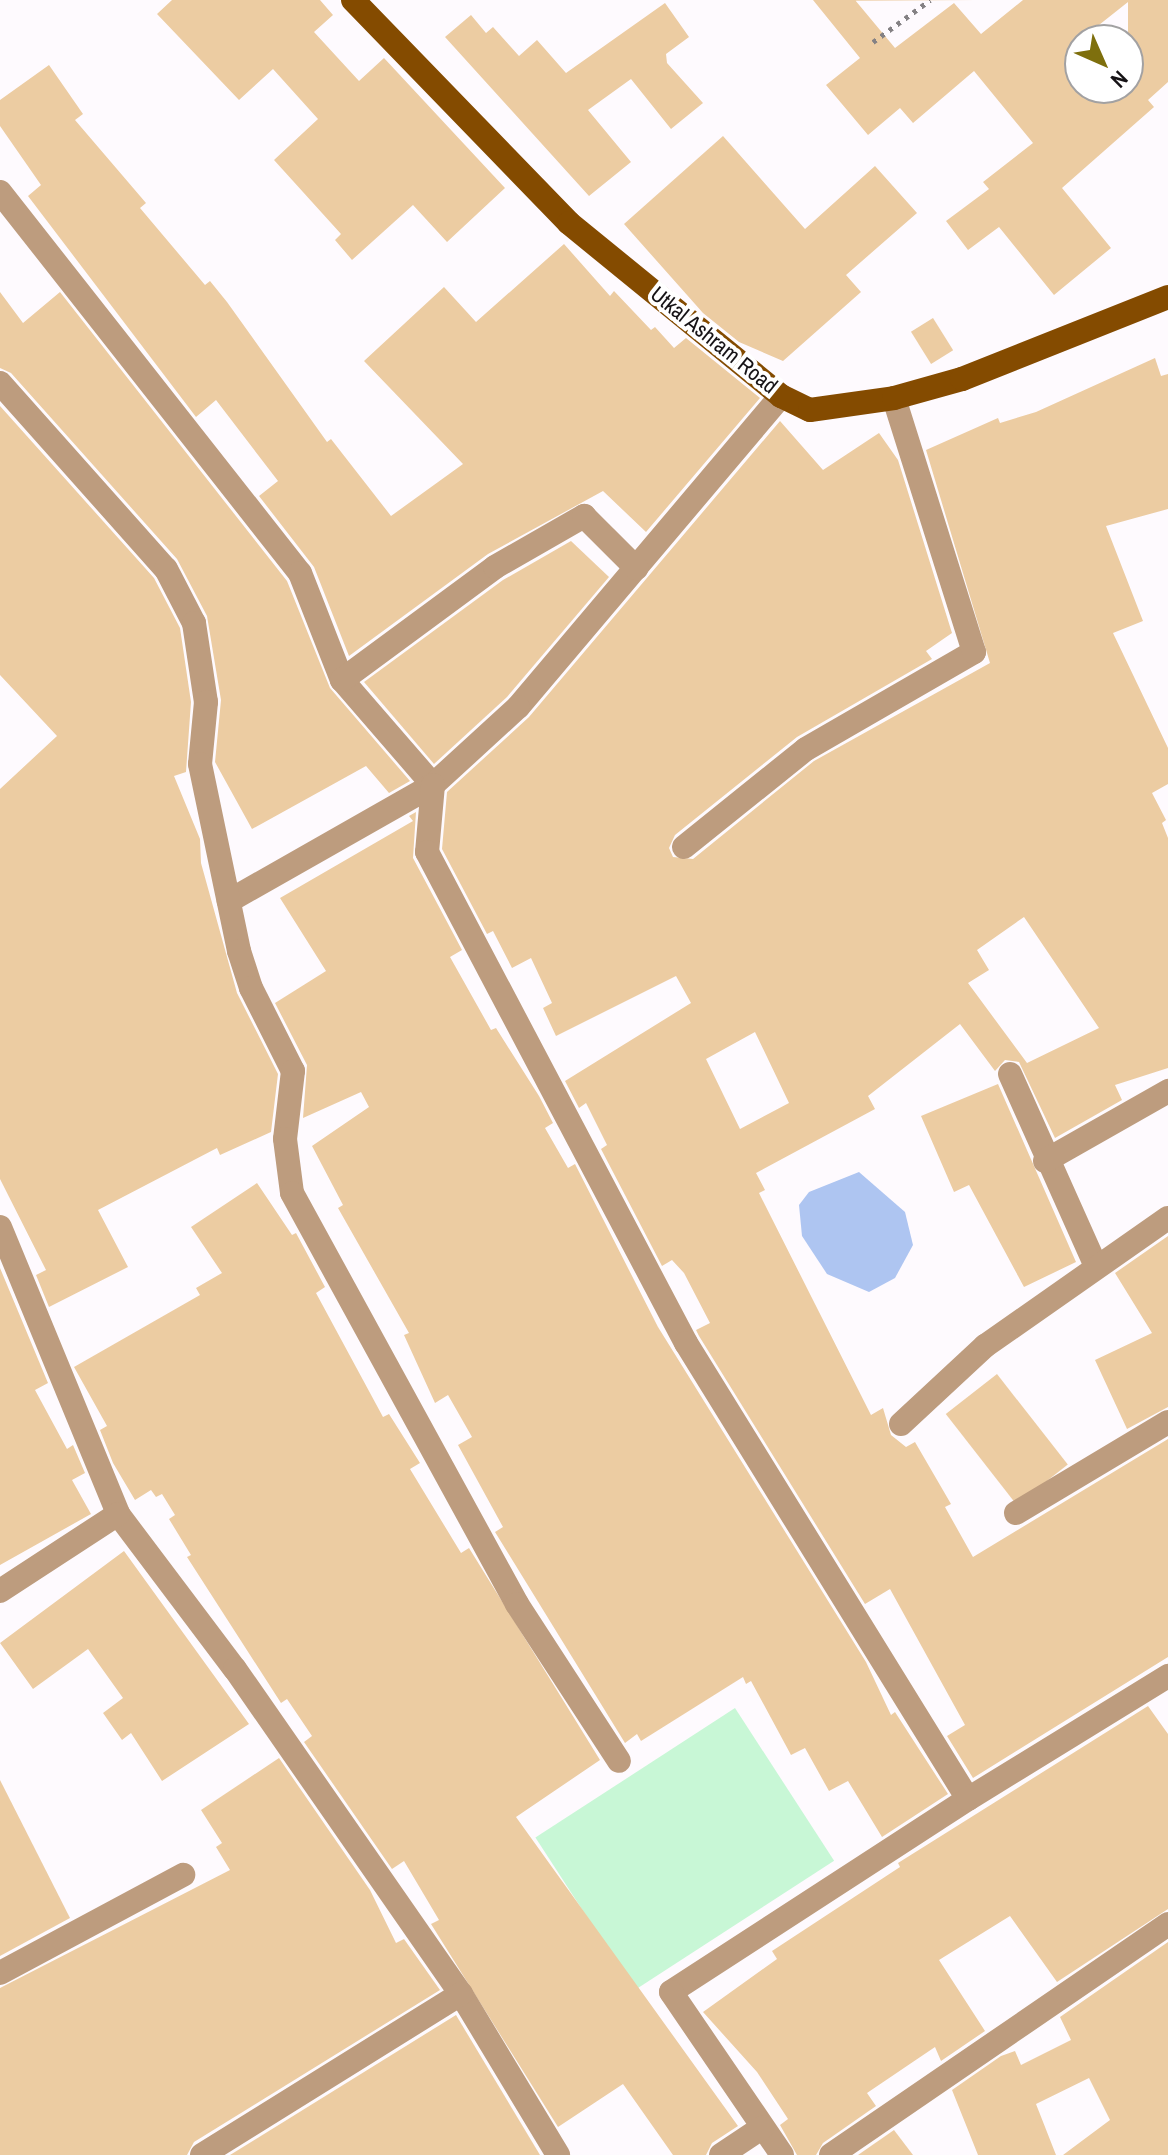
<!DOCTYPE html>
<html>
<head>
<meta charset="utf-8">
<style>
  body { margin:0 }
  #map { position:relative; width:1168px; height:2155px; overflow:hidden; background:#fefafe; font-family:"Archivo Narrow",sans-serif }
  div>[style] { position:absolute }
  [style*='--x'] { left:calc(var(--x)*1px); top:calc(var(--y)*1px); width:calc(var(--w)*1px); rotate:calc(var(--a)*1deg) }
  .green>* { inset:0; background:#c8f7d6; transform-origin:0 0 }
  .water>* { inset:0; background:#aec5f1 }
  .building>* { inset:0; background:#eccca2; transform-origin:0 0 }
  .path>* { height:5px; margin-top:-2.5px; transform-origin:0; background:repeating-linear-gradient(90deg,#848184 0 4px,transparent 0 10px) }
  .street>* { height:24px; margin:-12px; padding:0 12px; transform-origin:12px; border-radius:12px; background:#bd9c7e }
  .primary>* { height:24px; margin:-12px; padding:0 12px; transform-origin:12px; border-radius:12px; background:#844b00 }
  span { translate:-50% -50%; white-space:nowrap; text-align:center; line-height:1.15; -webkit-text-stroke:8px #fff; paint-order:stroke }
  .street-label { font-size:22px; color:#161316 }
  .north { position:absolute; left:1064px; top:24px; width:80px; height:80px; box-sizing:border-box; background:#fff; border:2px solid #a2a1a2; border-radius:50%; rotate:135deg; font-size:22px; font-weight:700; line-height:32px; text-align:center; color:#161316 }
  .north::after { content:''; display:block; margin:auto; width:28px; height:36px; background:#7e6f0d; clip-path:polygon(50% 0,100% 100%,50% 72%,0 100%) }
</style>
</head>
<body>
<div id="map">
  <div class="green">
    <div style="left:735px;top:1708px;width:182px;height:238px;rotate:57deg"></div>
  </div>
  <div class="water">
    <div style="clip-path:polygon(859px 1172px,905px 1212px,913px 1245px,895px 1278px,869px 1292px,827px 1274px,802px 1236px,799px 1205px,809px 1192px)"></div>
  </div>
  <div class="building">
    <div style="clip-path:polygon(172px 0,320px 0,333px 15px,314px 32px,359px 81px,384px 58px,505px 188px,447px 242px,413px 205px,352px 260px,335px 240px,341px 234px,274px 160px,318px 119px,273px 69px,239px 100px,157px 14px)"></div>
    <div style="clip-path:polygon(evenodd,813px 0,855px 0,895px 48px,954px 3px,981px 34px,1023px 0,1168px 0,1168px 82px,1148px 100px,1154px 107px,1062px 188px,1111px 248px,1054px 295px,999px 227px,968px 250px,946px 221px,989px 189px,983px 182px,1033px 143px,974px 71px,913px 123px,900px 108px,868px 135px,826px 85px,860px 58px,813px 0,1128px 2px,1128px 88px,1080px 88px,1080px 40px,1128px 2px)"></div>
    <div style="clip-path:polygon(665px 3px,689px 37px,666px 54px,667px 63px,703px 103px,671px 129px,631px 79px,588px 110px,631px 162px,589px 196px,445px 37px,471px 15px,486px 33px,493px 27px,519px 56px,537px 40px,566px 73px)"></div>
    <div style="clip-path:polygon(49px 65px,83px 114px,75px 120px,146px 203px,140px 208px,205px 285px,210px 281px,227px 302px,327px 442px,331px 439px,391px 516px,463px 464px,364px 361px,444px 287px,476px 322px,564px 244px,610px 296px,614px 291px,651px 330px,655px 327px,674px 348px,686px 338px,760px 398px,646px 532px,603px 491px,488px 554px,349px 656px,314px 567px,259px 496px,278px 481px,216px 400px,196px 417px,28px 196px,41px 185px,0 126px,0 100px)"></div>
    <div style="clip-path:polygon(723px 136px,805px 229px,875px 166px,917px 213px,846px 275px,861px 292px,783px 361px,739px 342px,703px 313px,624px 224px)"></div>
    <div style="clip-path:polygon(0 292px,23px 323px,60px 292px,287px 581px,330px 688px,410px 781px,389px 793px,366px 766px,252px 829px,215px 762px,221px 700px,207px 616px,177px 559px,11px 373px,0 368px)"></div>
    <div style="left:933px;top:318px;width:38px;height:26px;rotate:58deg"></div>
    <div style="clip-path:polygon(evenodd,1155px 358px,1161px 376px,1168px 374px,1168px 509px,1106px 526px,1143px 621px,1113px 633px,1168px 748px,1168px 784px,1152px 793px,1166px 820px,1162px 823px,1168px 838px,1168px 1068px,1115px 1085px,1122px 1100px,1055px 1138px,1019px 1062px,1005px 1060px,995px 1071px,960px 1024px,868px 1096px,875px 1109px,756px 1173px,765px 1190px,759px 1193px,871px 1415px,883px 1408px,891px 1435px,906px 1447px,915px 1442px,951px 1504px,945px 1507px,973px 1557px,1168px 1439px,1168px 1657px,973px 1778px,947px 1736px,965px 1725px,890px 1589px,865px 1604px,699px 1336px,696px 1330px,710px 1323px,684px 1273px,672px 1260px,662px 1266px,601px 1149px,607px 1145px,586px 1103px,579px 1108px,565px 1081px,691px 1003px,676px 976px,556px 1036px,543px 1008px,552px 1003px,531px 958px,512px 968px,493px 931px,487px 934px,442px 849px,447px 792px,529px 717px,780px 421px,823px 470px,879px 433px,898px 460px,952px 633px,926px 651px,932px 659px,797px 737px,675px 835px,669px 848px,673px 857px,693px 859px,814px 761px,990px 663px,926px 450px,998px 418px,1000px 423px,1036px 412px,1155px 358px,1024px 917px,1099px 1028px,1027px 1063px,968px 983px,989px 970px,977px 950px,1024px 917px,1155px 358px,755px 1032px,789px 1103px,740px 1129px,706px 1059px,755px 1032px)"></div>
    <div style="clip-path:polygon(0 406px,154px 578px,180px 628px,191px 702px,186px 772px,174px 776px,200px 839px,201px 863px,237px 993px,278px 1074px,271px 1132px,220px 1155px,217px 1148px,98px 1210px,128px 1267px,49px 1307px,36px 1275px,46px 1270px,0 1179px,0 789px,57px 736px,0 675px)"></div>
    <div style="clip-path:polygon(571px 541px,609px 577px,507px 697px,434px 764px,364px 682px,503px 580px)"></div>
    <div style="clip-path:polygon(416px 812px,413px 858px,462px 950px,450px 957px,491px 1030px,496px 1028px,539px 1096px,553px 1123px,545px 1128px,568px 1168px,575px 1164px,658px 1327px,866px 1662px,891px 1715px,895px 1712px,948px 1794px,882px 1837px,848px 1781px,829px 1791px,805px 1748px,791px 1755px,751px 1681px,746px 1684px,743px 1677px,641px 1741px,637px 1734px,625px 1743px,495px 1532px,503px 1527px,458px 1445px,472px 1437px,448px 1395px,435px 1403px,404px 1335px,409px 1333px,338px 1208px,343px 1205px,312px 1146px,369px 1107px,361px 1092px,303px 1118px,307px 1065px,275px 1003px,326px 971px,280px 898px,413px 821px,409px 816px)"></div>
    <div style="clip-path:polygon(998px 1084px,1076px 1262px,1024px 1287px,969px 1185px,954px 1192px,921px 1116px)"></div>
    <div style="clip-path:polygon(257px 1183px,292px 1235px,296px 1233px,325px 1287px,316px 1293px,383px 1417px,389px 1414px,420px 1463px,410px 1469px,461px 1553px,469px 1548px,600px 1760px,516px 1817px,738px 2126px,712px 2143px,706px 2155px,673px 2155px,623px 2084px,558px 2127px,431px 1924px,439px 1920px,404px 1861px,392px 1869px,304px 1742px,312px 1736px,287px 1699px,281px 1703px,187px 1557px,191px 1555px,169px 1519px,175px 1515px,162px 1494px,156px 1497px,151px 1490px,135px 1500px,113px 1463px,100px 1430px,107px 1426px,74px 1367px,200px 1295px,196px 1288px,222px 1273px,191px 1227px)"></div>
    <div style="clip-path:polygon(1168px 1236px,1168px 1407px,1127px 1429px,1095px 1360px,1152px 1333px,1115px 1273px)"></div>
    <div style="clip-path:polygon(0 1268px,48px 1383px,35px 1390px,67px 1449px,73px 1445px,85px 1473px,72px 1480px,91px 1514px,0 1565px)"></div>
    <div style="left:997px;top:1374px;width:115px;height:65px;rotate:52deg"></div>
    <div style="clip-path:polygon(124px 1551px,249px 1724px,162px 1781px,131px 1733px,122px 1740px,103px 1713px,123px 1698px,88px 1649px,33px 1689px,0 1643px)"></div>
    <div style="clip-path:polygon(1148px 1706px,1168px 1734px,1168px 1909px,1057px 1982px,1010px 1916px,939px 1960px,985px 2031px,941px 2061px,935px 2047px,867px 2093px,876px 2106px,823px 2143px,816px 2155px,797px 2155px,780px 2125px,788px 2119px,757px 2072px,703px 2012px,777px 1959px,772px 1951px,900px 1867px,898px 1863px)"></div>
    <div style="clip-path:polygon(279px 1758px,370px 1890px,396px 1943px,404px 1939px,440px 1990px,194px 2142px,187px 2155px,0 2155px,0 1988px,230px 1870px,216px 1847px,222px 1843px,201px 1810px)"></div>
    <div style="clip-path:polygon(0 1780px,70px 1918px,0 1956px)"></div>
    <div style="clip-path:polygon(1168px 1942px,1168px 2155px,1063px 2155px,1110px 2120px,1089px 2078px,1036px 2104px,1056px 2155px,978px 2155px,952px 2090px,1001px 2056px,1015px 2051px,1021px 2065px,1071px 2040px,1060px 2017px)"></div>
    <div style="clip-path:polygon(456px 2015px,540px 2155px,230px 2155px)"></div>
    <div style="clip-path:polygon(894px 2130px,913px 2155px,858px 2155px)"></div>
  </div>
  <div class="path">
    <div style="--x:873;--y:42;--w:71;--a:-36.4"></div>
  </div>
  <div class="street">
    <div style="--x:0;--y:192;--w:485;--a:51.8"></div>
    <div style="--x:300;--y:573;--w:115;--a:68.6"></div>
    <div style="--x:342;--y:680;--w:139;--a:49.1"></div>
    <div style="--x:433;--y:785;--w:235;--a:150.4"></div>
    <div style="--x:0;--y:383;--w:249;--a:48.3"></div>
    <div style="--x:166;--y:569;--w:61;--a:62.6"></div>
    <div style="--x:194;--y:623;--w:80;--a:81.4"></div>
    <div style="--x:206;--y:702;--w:62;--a:95.5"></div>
    <div style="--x:200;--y:764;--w:191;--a:78.2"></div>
    <div style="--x:239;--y:951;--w:39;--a:72"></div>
    <div style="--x:251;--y:988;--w:93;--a:63.2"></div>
    <div style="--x:293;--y:1071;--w:68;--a:96.7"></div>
    <div style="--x:285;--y:1139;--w:54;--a:82.6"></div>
    <div style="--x:292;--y:1193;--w:469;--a:61.3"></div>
    <div style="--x:517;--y:1604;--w:187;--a:57"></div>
    <div style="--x:781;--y:396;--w:407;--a:130.2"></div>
    <div style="--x:518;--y:707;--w:115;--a:137.5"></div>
    <div style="--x:433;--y:785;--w:67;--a:95.1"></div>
    <div style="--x:427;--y:852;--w:555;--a:62.19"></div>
    <div style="--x:686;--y:1343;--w:536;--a:58.27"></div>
    <div style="--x:968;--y:1799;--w:354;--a:147"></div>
    <div style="--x:671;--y:1992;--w:197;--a:55.7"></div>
    <div style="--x:342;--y:680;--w:190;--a:-36.4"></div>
    <div style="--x:495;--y:567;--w:103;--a:-29.8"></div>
    <div style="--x:584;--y:516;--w:74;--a:45"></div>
    <div style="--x:684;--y:847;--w:156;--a:-38.8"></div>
    <div style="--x:806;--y:749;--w:194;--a:-30"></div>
    <div style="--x:974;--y:652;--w:266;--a:-107.5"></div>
    <div style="--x:1010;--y:1074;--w:208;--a:65.9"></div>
    <div style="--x:1045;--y:1161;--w:142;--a:-29.6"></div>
    <div style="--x:0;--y:1227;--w:310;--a:67.6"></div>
    <div style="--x:118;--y:1514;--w:194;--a:53"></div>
    <div style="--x:235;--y:1669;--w:396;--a:55.2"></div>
    <div style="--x:461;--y:1994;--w:188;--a:58.9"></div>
    <div style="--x:901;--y:1424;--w:115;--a:-42.9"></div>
    <div style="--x:985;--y:1346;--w:223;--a:-35"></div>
    <div style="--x:1016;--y:1513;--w:177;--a:-30.9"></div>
    <div style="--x:0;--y:1591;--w:141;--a:-33.1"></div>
    <div style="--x:968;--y:1799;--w:235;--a:-31.6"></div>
    <div style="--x:0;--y:1973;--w:208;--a:-28.2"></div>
    <div style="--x:202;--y:2155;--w:305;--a:-31.9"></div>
    <div style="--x:721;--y:2155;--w:50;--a:-33.7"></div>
    <div style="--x:831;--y:2155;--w:409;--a:-34.4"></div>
  </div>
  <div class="primary">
    <div style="--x:353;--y:0;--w:310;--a:45.9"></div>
    <div style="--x:569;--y:223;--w:274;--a:39.2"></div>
    <div style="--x:781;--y:396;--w:32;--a:26"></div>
    <div style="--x:810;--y:410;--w:85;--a:-8.1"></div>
    <div style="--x:894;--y:398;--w:71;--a:-15.6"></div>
    <div style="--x:962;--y:379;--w:222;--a:-21.7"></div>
  </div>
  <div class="street-label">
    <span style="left:714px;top:340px;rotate:39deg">Utkal Ashram Road</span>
  </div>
  <div class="north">N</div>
</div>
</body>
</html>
